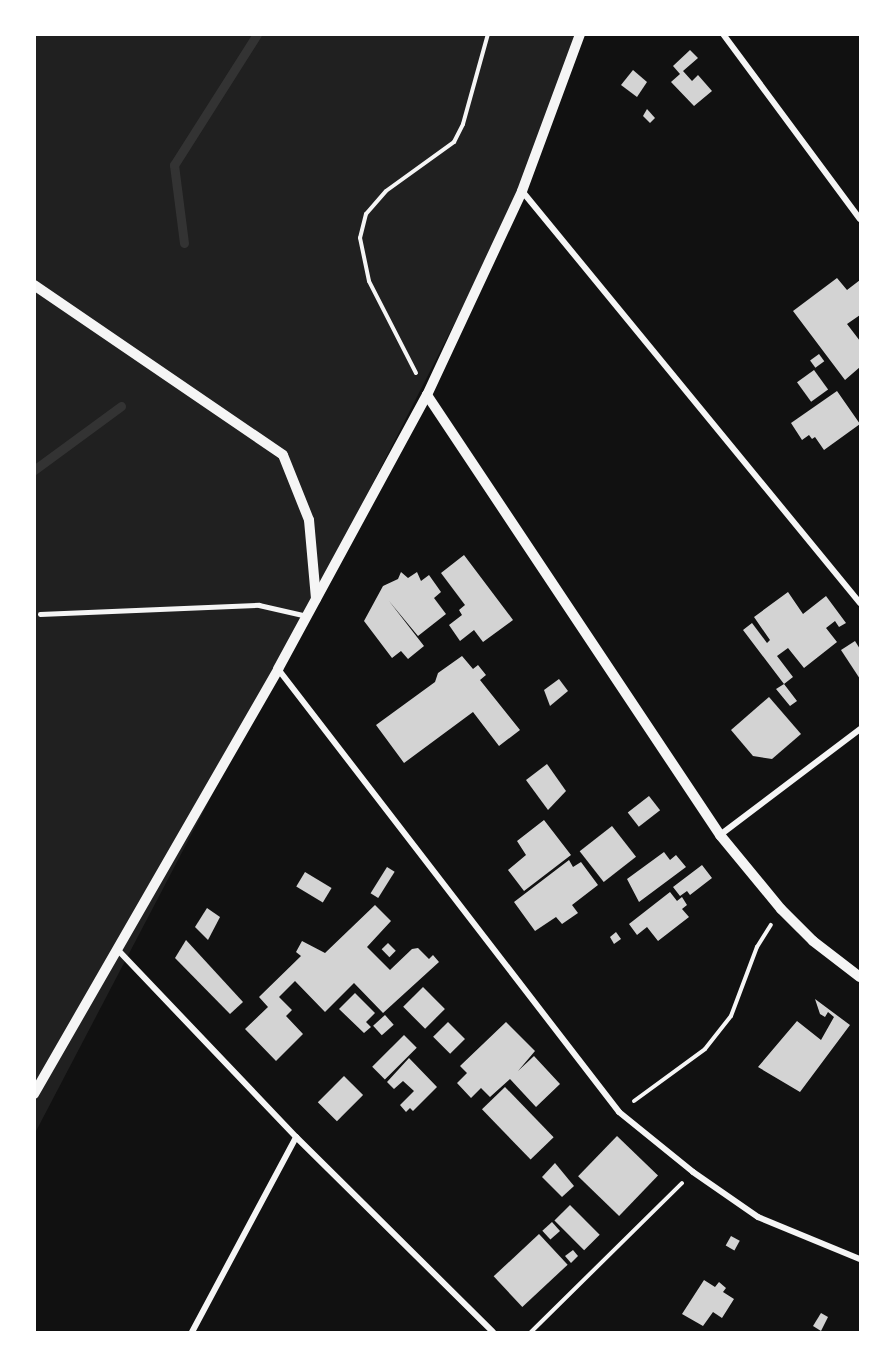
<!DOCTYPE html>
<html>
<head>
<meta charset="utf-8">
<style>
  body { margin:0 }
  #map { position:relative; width:895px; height:1367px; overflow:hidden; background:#111; font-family:Commissioner,sans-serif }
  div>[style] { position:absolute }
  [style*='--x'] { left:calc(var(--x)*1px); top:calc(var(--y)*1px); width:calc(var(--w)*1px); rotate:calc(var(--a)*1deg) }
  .green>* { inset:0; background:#202020 }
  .stream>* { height:9px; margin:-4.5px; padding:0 4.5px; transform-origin:4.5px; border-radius:4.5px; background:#333 }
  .building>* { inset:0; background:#d3d3d3; transform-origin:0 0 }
  .path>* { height:4px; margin:-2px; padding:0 2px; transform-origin:2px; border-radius:2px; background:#f5f5f5 }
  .service>* { height:4.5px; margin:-2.25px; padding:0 2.25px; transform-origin:2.25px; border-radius:2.25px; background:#f5f5f5 }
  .minor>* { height:6px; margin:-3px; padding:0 3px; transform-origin:3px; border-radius:3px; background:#f5f5f5 }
  .tertiary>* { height:10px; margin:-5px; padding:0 5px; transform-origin:5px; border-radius:5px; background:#f5f5f5 }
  span { translate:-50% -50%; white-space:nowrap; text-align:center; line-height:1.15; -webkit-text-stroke:6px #fff; paint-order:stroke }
  .frame { position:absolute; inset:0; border:36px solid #fff; pointer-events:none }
</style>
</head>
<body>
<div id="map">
  <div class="green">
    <div style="clip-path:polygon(35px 35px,580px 35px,522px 191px,278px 669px,35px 1133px)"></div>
  </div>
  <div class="stream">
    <div style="--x:184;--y:243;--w:79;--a:-97.3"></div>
    <div style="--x:174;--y:165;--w:155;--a:-57.6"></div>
    <div style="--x:34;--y:470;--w:108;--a:-36.3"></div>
  </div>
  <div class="building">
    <div style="clip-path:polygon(690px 50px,698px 58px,683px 71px,692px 81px,698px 75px,712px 91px,694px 106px,671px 82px,680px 74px,673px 66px)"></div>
    <div style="clip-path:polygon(633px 70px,647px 82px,637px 97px,621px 85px)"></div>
    <div style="clip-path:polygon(647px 109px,655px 118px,650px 123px,643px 116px)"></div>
    <div style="clip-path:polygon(837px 278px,847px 290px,860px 280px,860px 315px,847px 324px,860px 341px,860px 367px,845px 380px,793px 311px)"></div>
    <div style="left:819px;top:354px;width:9px;height:11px;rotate:54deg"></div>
    <div style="left:814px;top:370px;width:24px;height:21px;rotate:54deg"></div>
    <div style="clip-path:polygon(837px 391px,860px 424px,824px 450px,815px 437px,812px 439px,809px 435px,802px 440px,791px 423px)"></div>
    <div style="clip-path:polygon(464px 555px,513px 620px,483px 642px,474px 630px,460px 641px,449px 625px,462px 615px,459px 610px,465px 605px,441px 573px)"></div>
    <div style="clip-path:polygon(401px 572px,408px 578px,417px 572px,421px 581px,429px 575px,441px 592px,434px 598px,446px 614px,418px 636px,389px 601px,424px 646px,408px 659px,401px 651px,392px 658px,364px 621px,383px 586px,398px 579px)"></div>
    <div style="clip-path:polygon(788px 592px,803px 614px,826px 596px,846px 623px,839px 627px,835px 621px,826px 628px,837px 642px,804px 668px,788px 648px,777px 656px,793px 677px,784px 684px,797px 701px,790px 706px,776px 689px,784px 684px,743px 630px,752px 623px,767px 643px,770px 640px,754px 617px)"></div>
    <div style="clip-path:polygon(855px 641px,860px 649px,860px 679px,841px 650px)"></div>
    <div style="clip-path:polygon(462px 656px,473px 669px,478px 665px,486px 675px,480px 680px,520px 730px,499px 746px,473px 712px,404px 763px,376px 725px,435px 682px,438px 673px)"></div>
    <div style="clip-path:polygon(559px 679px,568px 691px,550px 706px,544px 690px)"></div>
    <div style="clip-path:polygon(769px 697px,801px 734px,772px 759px,753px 756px,731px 730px)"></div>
    <div style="clip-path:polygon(547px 764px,566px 791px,548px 810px,526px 780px)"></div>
    <div style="left:649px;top:796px;width:18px;height:27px;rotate:52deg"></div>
    <div style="clip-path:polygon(544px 820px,571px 855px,524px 891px,508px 870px,526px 855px,517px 841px)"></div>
    <div style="left:612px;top:826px;width:39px;height:41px;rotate:52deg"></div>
    <div style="clip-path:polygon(664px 852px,670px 860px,676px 855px,686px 867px,639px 902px,627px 879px)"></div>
    <div style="clip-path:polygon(569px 860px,573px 867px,581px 862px,598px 885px,572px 905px,578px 913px,562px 924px,556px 917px,535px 931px,514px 902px)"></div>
    <div style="clip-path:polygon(702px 865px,712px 878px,690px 895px,687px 891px,680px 896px,673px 887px)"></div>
    <div style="left:387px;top:867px;width:9px;height:31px;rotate:32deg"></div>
    <div style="left:305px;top:872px;width:31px;height:17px;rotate:31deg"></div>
    <div style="clip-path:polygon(670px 892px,677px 901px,682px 897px,687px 905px,682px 909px,689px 917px,658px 941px,647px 927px,637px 935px,629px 924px)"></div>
    <div style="clip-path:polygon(375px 905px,391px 921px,367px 947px,390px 970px,412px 949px,418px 948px,429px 959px,433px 955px,439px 962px,383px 1013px,354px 983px,325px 1012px,295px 981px,279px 997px,292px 1010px,286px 1016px,303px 1034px,276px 1061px,245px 1029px,268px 1007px,259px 997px,301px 956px,296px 952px,302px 941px,325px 953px)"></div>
    <div style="clip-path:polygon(207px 908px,220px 917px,208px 940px,195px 927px)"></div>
    <div style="clip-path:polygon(616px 932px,621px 939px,614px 944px,610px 937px)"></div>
    <div style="clip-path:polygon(186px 940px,243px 1002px,230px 1014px,175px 958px)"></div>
    <div style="left:388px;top:943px;width:11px;height:9px;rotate:45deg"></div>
    <div style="left:423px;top:987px;width:31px;height:28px;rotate:45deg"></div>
    <div style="clip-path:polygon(355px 993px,375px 1013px,366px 1022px,371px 1027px,364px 1033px,339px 1009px)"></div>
    <div style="clip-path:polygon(815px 999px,850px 1025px,800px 1092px,758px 1067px,797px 1021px,821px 1040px,834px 1017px,828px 1012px,825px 1017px,820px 1014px)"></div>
    <div style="left:385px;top:1015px;width:13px;height:16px;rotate:48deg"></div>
    <div style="left:448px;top:1022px;width:24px;height:21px;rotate:45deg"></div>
    <div style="clip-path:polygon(506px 1022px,535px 1051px,518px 1071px,534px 1056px,560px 1084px,536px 1107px,510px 1079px,490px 1097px,481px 1088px,471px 1098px,457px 1083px,467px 1073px,460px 1066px)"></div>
    <div style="left:404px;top:1035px;width:18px;height:45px;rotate:45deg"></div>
    <div style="clip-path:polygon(409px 1058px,437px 1087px,413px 1111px,410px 1108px,406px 1112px,400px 1105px,414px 1091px,403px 1081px,394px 1089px,387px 1082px)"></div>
    <div style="left:344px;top:1076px;width:27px;height:37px;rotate:45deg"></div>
    <div style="left:505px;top:1087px;width:70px;height:32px;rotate:46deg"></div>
    <div style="left:617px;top:1136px;width:57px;height:56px;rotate:44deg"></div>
    <div style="clip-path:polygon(555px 1163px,574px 1186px,562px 1197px,542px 1177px)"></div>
    <div style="left:570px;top:1205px;width:42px;height:22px;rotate:45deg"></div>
    <div style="left:552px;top:1222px;width:12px;height:13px;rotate:48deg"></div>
    <div style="left:539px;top:1234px;width:42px;height:62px;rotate:47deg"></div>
    <div style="left:731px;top:1236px;width:10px;height:11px;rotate:29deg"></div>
    <div style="clip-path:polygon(573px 1250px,578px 1256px,571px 1263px,565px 1256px)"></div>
    <div style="clip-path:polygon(704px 1280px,715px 1287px,719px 1282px,726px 1288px,723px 1292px,734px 1299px,722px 1318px,713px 1312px,703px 1326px,682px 1314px)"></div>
    <div style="clip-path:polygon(821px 1313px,828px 1317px,821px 1331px,813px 1326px)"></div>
  </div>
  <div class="path">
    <div style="--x:416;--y:373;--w:103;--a:-117.1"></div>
    <div style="--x:369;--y:281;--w:44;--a:-101.8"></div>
    <div style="--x:360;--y:238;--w:25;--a:-76"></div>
    <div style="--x:366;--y:214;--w:30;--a:-49"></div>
    <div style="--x:386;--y:191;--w:84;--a:-35.8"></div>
    <div style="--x:454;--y:142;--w:20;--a:-63"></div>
    <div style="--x:463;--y:124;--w:93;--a:-74.5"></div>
    <div style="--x:634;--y:1101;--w:88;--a:-36.2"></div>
    <div style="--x:705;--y:1049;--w:42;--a:-51.8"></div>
    <div style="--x:731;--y:1016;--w:74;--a:-69.4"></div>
    <div style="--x:757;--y:947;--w:26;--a:-58"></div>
    <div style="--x:531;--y:1332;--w:212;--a:-44.6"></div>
  </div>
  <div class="service">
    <div style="--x:40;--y:614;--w:219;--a:-2.4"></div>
    <div style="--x:259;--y:605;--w:49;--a:12.9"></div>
  </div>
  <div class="minor">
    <div style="--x:723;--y:34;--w:230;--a:53.5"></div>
    <div style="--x:522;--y:191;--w:533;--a:50.63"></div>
    <div style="--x:278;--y:669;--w:559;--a:52.41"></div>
    <div style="--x:619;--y:1112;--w:95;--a:39"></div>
    <div style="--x:693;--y:1172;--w:79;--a:34.7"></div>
    <div style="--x:758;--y:1217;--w:110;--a:22.4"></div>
    <div style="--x:720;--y:835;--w:176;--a:-37.1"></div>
    <div style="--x:117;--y:949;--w:260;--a:46.4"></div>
    <div style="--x:296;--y:1137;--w:277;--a:44.7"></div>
    <div style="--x:192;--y:1332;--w:221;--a:-61.9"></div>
  </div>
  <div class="tertiary">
    <div style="--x:34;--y:285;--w:301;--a:34.3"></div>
    <div style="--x:283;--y:455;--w:70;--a:68.2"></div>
    <div style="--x:309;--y:520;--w:79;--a:84.9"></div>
    <div style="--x:427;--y:395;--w:529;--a:56.34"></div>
    <div style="--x:720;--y:835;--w:96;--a:50.5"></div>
    <div style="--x:781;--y:909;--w:45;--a:45"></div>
    <div style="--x:813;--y:941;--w:59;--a:37.5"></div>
    <div style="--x:34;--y:1094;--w:490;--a:-60.1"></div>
    <div style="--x:278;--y:669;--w:312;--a:-61.5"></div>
    <div style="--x:427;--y:395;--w:225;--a:-65"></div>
    <div style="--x:522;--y:191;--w:167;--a:-69.7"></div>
  </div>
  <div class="frame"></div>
</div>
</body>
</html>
